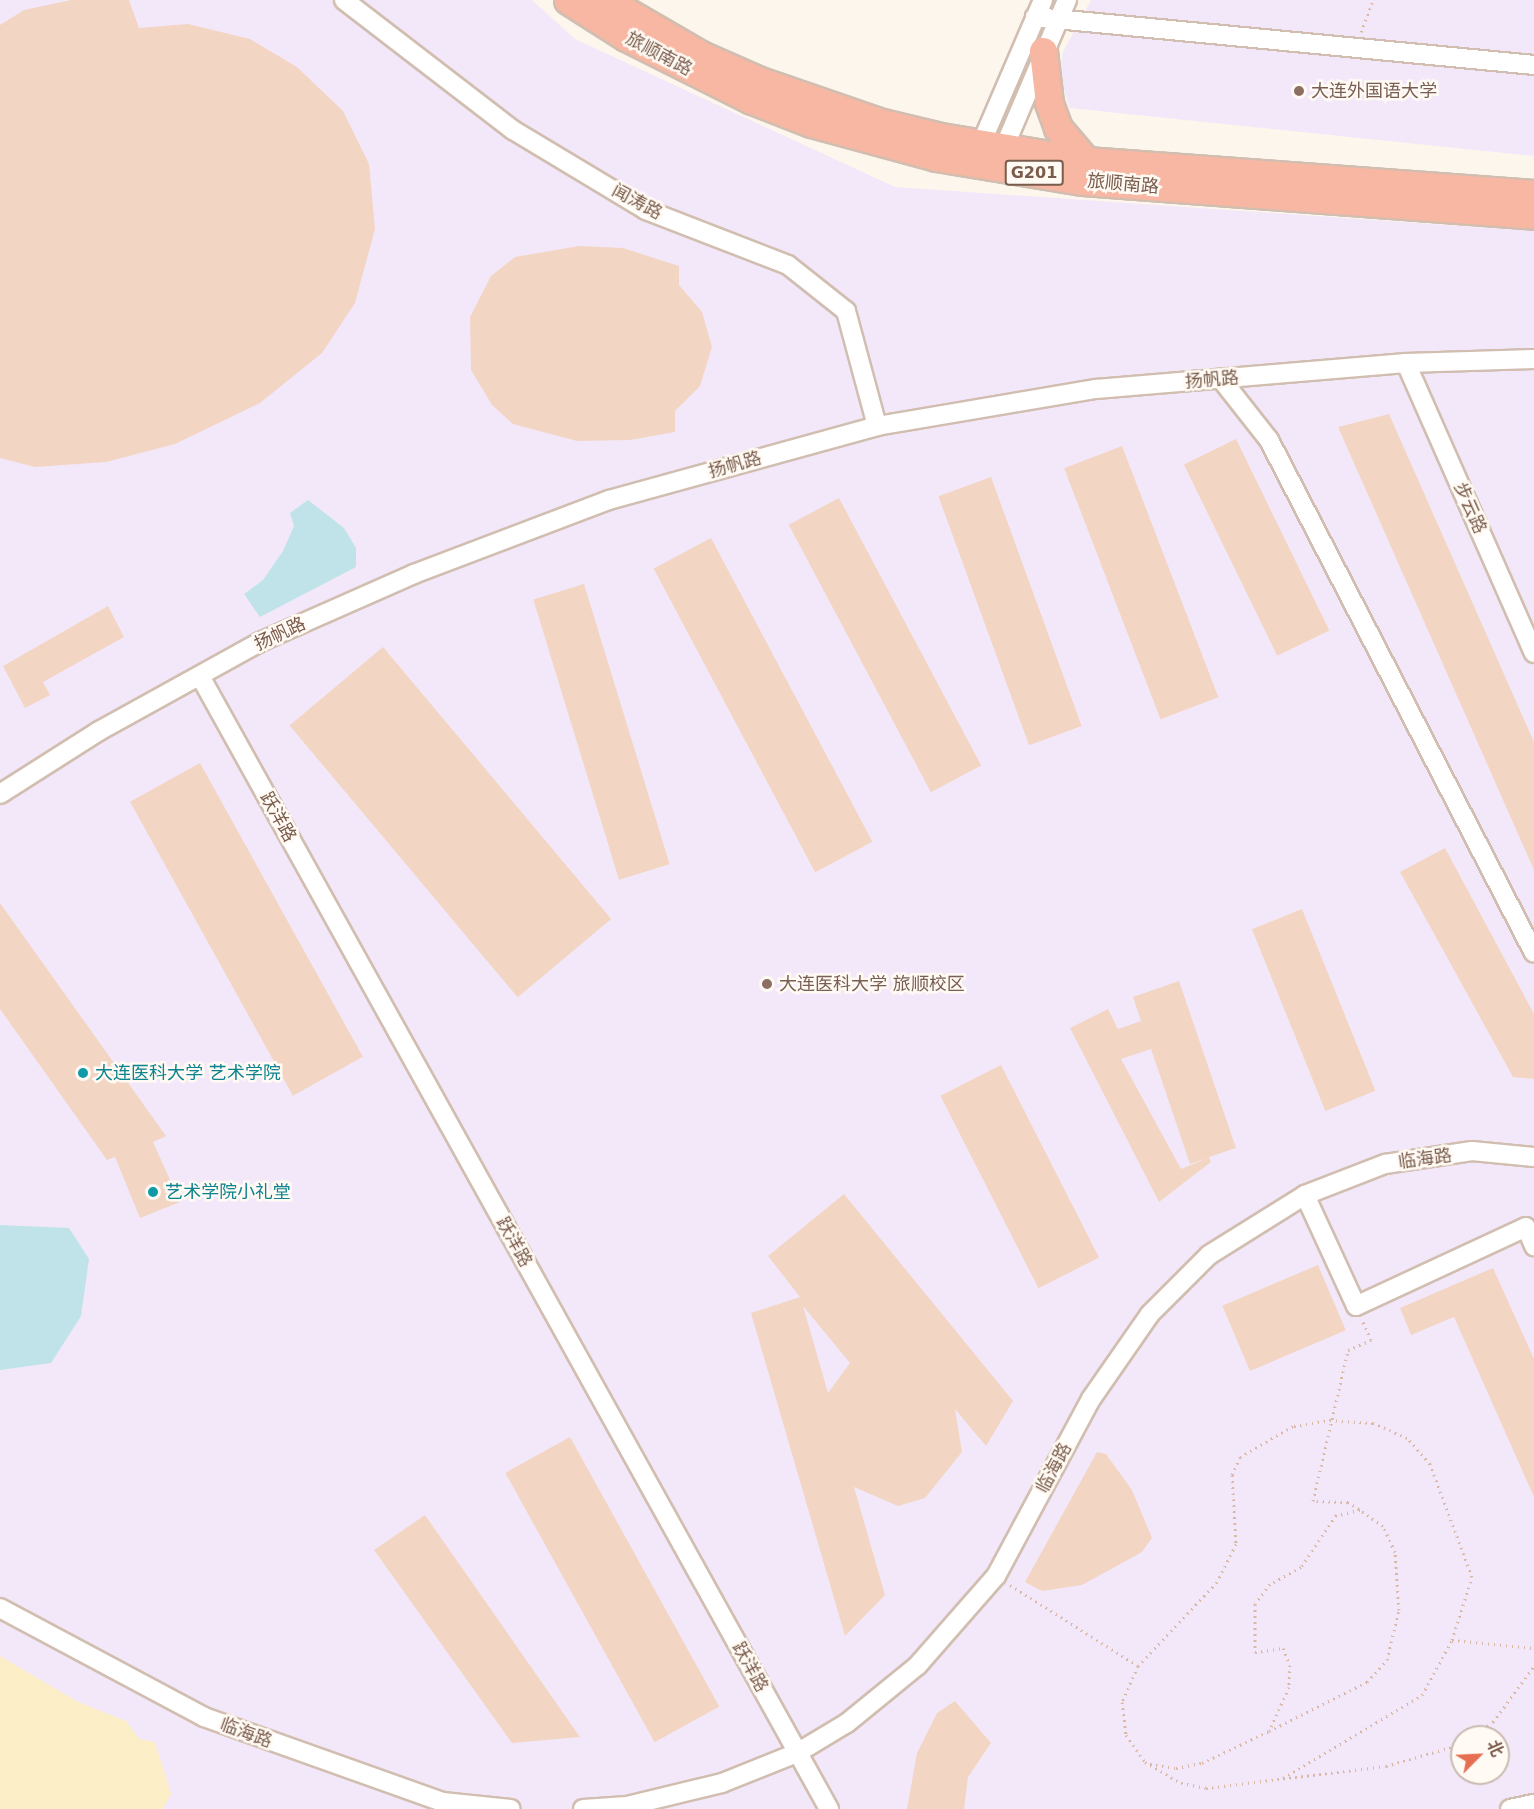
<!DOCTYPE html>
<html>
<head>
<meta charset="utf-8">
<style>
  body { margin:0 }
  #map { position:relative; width:1534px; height:1809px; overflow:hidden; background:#fdf6ec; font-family:"DejaVu Sans","Noto Sans SC",sans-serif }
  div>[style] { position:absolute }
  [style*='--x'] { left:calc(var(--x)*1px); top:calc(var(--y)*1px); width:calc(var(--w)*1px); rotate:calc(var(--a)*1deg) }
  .education>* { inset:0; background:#f3e8fa }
  .sand>* { inset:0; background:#fcefc7 }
  .water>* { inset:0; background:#bfe3e8 }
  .building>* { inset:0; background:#f3d5c3; transform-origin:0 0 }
  .path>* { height:3px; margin-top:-1.5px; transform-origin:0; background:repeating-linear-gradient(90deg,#d9b8a5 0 1.5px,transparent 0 6px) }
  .roads { filter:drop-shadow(2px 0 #d1beb0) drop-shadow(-2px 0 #d1beb0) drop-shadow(0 2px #d1beb0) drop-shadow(0 -2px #d1beb0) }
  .minor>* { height:18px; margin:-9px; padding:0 9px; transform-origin:9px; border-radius:9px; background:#fff }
  .highway>* { height:27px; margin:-13.5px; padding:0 13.5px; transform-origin:13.5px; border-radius:13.5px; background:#f7b7a3 }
  .dots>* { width:16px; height:16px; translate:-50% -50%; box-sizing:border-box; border:3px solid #fffaf3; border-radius:50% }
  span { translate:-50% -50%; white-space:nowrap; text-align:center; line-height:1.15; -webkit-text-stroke:5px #fffaf3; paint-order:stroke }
  .shield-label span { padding:2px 4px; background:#fffaf3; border:2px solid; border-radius:4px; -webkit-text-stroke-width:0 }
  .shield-label { font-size:16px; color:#7a5c4d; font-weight:700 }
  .street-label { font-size:18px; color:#7a5c4d }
  .education-label { font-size:18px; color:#785e54 }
  .left { translate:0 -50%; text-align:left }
  .culture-label { font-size:18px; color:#0d838f }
  .north { position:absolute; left:1450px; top:1725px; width:60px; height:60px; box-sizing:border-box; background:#fffaf3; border:2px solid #cabbb1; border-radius:50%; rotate:66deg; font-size:16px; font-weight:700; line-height:24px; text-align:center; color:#7a5c4d }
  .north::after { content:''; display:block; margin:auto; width:21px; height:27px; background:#e76f51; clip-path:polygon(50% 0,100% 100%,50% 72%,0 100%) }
</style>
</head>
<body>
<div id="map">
  <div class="education">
    <div style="clip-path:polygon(evenodd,0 0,532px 0,575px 39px,895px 187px,1534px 231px,1534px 1809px,0 1809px,0 0,1462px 1737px,1498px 1737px,1498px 1773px,1462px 1773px,1462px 1737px)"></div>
    <div style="clip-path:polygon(1091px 0,1534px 0,1534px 156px,1070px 108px,1059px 75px,1063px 52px)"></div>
  </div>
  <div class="sand">
    <div style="clip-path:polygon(0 1656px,78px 1702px,126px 1721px,139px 1739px,155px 1742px,171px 1794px,163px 1809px,0 1809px)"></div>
  </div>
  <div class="water">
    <div style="clip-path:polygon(308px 500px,344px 528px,356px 548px,356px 567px,260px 617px,244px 594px,263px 580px,283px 551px,294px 526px,290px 513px)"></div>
    <div style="clip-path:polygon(0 1225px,69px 1228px,89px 1259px,81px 1316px,51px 1363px,0 1370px)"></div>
  </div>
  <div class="building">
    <div style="clip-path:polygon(71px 0,129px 0,139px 28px,188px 24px,250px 39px,297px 67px,343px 111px,369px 164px,375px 229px,355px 303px,322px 353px,260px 403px,175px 444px,106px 462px,35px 467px,0 458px,0 25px,24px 10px)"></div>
    <div style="clip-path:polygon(579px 246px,623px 248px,679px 266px,679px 285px,702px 312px,712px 347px,700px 386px,675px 411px,675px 432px,630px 440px,577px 441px,513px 424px,492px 405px,471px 370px,470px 317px,491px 276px,515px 257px)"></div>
    <div style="clip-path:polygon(1389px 414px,1534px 742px,1534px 870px,1338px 427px)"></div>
    <div style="left:1236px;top:439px;width:213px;height:58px;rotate:64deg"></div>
    <div style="left:1122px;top:446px;width:269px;height:62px;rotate:69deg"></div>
    <div style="left:991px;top:477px;width:265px;height:56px;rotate:70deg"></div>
    <div style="left:839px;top:498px;width:303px;height:57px;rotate:62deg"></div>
    <div style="left:711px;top:538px;width:344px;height:65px;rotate:62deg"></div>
    <div style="left:584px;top:584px;width:293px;height:53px;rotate:73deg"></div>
    <div style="clip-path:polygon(108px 606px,124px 637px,43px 682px,50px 695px,25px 708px,3px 666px)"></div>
    <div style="left:383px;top:647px;width:355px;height:122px;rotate:50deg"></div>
    <div style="left:200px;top:763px;width:336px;height:80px;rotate:61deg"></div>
    <div style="clip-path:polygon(1445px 848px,1534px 1014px,1534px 1079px,1513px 1077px,1400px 872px)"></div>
    <div style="clip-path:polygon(0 903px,166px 1136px,153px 1142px,180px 1202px,140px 1218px,115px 1157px,107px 1160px,0 1009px)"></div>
    <div style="left:1302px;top:909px;width:196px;height:54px;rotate:68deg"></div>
    <div style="clip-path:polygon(evenodd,1179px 981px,1236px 1148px,1209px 1157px,1211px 1162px,1159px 1202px,1070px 1028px,1108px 1009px,1118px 1029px,1141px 1021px,1133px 997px,1179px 981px,1151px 1049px,1190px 1164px,1208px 1158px,1181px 1169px,1121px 1059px,1151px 1049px)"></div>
    <div style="left:1001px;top:1065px;width:216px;height:68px;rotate:63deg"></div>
    <div style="clip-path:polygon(evenodd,844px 1194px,1013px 1401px,986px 1446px,955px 1409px,962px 1452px,925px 1498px,898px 1506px,854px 1487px,885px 1595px,845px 1636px,751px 1313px,800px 1297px,768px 1256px,844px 1194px,803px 1306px,850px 1363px,828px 1393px,803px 1306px)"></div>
    <div style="left:1318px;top:1265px;width:71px;height:104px;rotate:67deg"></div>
    <div style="clip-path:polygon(1493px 1268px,1534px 1359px,1534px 1497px,1454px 1317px,1411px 1335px,1400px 1308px)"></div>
    <div style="left:570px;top:1437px;width:308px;height:74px;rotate:61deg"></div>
    <div style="clip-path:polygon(1097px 1452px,1106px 1454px,1132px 1490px,1152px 1538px,1142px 1552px,1082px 1585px,1042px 1591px,1025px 1582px)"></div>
    <div style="clip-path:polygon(425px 1515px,580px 1737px,512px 1743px,374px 1550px)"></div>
    <div style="clip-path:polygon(955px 1701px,991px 1743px,968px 1777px,964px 1809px,907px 1809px,917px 1753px,937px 1713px)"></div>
  </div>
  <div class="path">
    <div style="--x:1361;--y:32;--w:34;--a:-69"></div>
    <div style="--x:1359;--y:1509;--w:13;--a:-148"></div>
    <div style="--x:1348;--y:1502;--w:35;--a:-178"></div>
    <div style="--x:1313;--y:1501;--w:155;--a:-76.9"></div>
    <div style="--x:1348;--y:1350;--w:25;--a:-23"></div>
    <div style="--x:1371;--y:1340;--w:20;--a:-114"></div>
    <div style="--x:1010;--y:1585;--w:151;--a:32.3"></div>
    <div style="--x:1452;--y:1640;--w:82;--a:5.6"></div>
    <div style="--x:1473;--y:1737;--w:25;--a:-37"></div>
    <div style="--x:1493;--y:1722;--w:69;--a:-53.8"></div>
    <div style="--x:1150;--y:1764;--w:26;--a:9"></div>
    <div style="--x:1176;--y:1768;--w:26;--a:-11"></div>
    <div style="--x:1202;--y:1763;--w:74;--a:-25.5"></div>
    <div style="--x:1269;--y:1731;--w:110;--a:-26.6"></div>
    <div style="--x:1367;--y:1682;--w:30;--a:-48"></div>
    <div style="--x:1387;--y:1660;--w:51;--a:-76.5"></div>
    <div style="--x:1399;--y:1610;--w:58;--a:-93.9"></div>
    <div style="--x:1395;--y:1552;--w:29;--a:-115"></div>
    <div style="--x:1383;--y:1526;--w:28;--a:-145"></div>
    <div style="--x:1360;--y:1510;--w:25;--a:168"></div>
    <div style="--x:1336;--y:1515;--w:63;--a:123.9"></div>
    <div style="--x:1301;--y:1567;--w:35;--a:151"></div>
    <div style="--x:1270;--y:1584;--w:25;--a:127"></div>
    <div style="--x:1255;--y:1604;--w:48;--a:90"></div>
    <div style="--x:1255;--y:1652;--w:28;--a:-8"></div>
    <div style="--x:1283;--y:1648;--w:18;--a:68"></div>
    <div style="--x:1290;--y:1665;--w:22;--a:93"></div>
    <div style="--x:1289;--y:1687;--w:48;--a:114.4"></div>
    <div style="--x:1283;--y:1778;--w:162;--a:-30.8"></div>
    <div style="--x:1422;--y:1695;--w:63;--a:-61.4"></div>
    <div style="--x:1452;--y:1640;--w:66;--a:-72.4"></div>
    <div style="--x:1472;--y:1577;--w:121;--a:-110.4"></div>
    <div style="--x:1430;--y:1464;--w:35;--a:-131"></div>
    <div style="--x:1407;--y:1438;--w:37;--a:-156"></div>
    <div style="--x:1373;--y:1423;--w:42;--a:-175.9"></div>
    <div style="--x:1331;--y:1420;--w:38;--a:171"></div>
    <div style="--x:1293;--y:1426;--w:61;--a:149.7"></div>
    <div style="--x:1240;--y:1457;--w:20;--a:114"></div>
    <div style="--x:1232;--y:1475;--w:69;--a:86.7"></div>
    <div style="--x:1236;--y:1544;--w:42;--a:116.6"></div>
    <div style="--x:1217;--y:1582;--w:115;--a:133.2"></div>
    <div style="--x:1138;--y:1666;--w:39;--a:114"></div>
    <div style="--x:1122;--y:1702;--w:33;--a:83"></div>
    <div style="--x:1126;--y:1735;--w:33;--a:55"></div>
    <div style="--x:1145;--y:1762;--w:42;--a:30.3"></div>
    <div style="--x:1181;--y:1783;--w:25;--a:11"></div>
    <div style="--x:1206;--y:1788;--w:181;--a:-7"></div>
    <div style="--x:1386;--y:1766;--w:79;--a:-16.1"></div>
  </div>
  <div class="roads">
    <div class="minor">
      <div style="--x:344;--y:0;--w:213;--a:37.6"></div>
      <div style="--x:513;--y:130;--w:155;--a:31"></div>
      <div style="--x:646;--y:210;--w:152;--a:21.2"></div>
      <div style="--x:788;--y:265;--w:74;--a:38.4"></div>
      <div style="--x:846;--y:311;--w:119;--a:74.9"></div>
      <div style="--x:1035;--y:17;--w:501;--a:5.49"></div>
      <div style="--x:987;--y:153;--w:11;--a:-124"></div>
      <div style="--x:981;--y:144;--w:157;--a:-66.7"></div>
      <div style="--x:1000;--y:157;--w:171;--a:-66.9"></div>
      <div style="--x:1406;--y:363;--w:317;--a:66.2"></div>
      <div style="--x:1221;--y:379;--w:78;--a:51.8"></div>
      <div style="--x:1269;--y:440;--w:577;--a:62.68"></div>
      <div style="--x:200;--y:676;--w:1296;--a:60.96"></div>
      <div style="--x:0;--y:794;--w:117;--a:-32.5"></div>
      <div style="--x:99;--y:731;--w:184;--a:-28.9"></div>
      <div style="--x:260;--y:642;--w:168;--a:-23.8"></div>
      <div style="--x:414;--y:574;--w:209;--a:-20.8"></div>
      <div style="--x:609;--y:500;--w:278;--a:-15.4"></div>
      <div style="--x:877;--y:426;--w:222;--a:-9.6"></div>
      <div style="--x:1096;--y:389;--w:311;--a:-4.8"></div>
      <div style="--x:1406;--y:363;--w:128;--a:-1.8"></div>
      <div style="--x:1305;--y:1195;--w:122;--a:65.3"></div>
      <div style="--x:1356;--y:1306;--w:187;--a:-24.9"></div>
      <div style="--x:1526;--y:1227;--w:21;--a:67"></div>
      <div style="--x:0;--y:1608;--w:231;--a:28.1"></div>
      <div style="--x:204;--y:1717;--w:254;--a:19.6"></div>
      <div style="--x:443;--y:1802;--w:68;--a:5.9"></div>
      <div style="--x:583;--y:1809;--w:44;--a:-3.9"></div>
      <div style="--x:627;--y:1806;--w:98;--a:-13.6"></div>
      <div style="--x:722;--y:1783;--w:81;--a:-21.8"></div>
      <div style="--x:797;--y:1753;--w:58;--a:-31"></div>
      <div style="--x:847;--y:1723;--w:92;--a:-39.2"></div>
      <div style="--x:918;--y:1665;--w:118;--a:-48.8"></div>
      <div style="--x:996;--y:1576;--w:201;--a:-61.8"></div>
      <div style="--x:1091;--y:1399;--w:103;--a:-55.2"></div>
      <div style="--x:1150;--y:1314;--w:83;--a:-45"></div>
      <div style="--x:1209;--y:1255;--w:113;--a:-32"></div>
      <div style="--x:1305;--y:1195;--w:86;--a:-21.2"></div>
      <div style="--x:1385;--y:1164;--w:88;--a:-8.5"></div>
      <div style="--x:1472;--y:1151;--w:62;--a:5.5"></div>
      <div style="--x:1510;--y:1809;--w:25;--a:-12"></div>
    </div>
    <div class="highway">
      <div style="--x:568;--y:0;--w:69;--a:32.5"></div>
      <div style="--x:626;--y:37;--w:141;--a:26.6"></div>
      <div style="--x:752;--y:100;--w:63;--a:21.3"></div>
      <div style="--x:811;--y:123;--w:130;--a:15.2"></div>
      <div style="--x:936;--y:157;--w:149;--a:9.3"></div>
      <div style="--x:1083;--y:181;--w:452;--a:4.3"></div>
      <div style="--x:606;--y:0;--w:110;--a:30.1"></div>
      <div style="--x:701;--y:55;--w:64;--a:23.8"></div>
      <div style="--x:760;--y:81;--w:129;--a:19"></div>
      <div style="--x:882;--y:123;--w:61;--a:13.3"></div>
      <div style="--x:941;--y:137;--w:147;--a:9.4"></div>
      <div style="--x:1086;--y:161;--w:449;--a:4.2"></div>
      <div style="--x:1043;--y:51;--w:52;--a:83.4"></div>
      <div style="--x:1049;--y:103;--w:27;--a:70"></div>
      <div style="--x:1058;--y:128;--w:43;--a:49.7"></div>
    </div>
  </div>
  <div class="dots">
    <div style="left:1299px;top:91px;background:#8d6e63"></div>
    <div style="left:767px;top:984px;background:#8d6e63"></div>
    <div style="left:83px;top:1073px;background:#0f9aa8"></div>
    <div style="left:153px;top:1192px;background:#0f9aa8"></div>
  </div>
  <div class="shield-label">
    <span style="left:1034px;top:173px">G201</span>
  </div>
  <div class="street-label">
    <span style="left:659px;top:54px;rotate:28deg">旅顺南路</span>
    <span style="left:1123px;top:184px;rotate:5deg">旅顺南路</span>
    <span style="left:637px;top:202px;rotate:28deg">闻涛路</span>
    <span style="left:1212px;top:380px;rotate:-5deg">扬帆路</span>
    <span style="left:735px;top:465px;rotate:-16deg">扬帆路</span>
    <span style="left:1470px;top:508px;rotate:66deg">步云路</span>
    <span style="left:280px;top:634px;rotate:-25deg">扬帆路</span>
    <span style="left:278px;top:817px;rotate:61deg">跃洋路</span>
    <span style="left:1425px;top:1159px;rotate:-8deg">临海路</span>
    <span style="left:514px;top:1242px;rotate:61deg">跃洋路</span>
    <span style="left:1054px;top:1468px;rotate:-62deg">临海路</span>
    <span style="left:750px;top:1667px;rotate:61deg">跃洋路</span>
    <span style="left:246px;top:1733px;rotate:20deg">临海路</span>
  </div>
  <div class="education-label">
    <span class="left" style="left:1311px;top:91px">大连外国语大学</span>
    <span class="left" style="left:779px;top:984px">大连医科大学 旅顺校区</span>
  </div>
  <div class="culture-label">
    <span class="left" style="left:95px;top:1073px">大连医科大学 艺术学院</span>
    <span class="left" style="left:165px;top:1192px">艺术学院小礼堂</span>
  </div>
  <div class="north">北</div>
</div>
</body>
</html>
